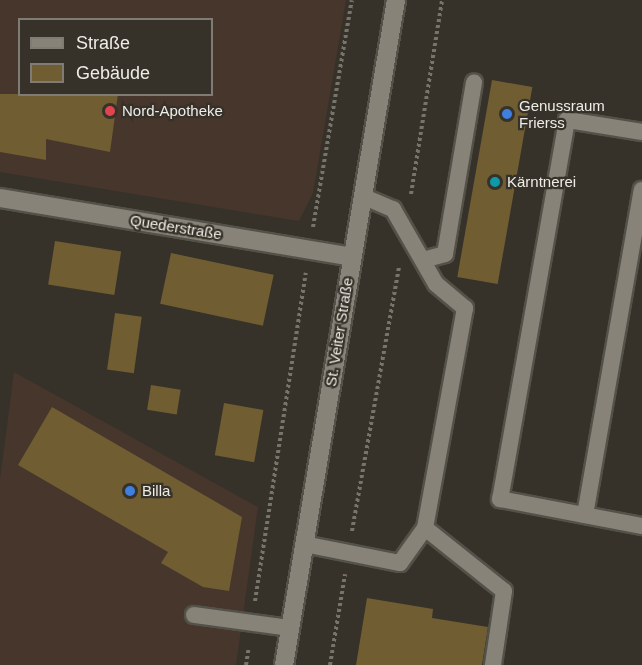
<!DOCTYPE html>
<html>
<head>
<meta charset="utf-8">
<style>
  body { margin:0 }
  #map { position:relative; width:642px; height:665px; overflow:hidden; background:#363229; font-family:Arial,sans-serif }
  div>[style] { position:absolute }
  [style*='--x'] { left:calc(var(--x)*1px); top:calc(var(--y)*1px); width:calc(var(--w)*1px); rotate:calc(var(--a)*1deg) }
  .commercial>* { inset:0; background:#47362c }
  .building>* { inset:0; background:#705d32; transform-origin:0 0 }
  .path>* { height:4px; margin-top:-2px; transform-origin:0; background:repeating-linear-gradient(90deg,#77746c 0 3px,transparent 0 6px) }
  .roads { filter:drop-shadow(2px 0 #535149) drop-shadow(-2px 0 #535149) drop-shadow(0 2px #535149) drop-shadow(0 -2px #535149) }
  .lane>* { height:16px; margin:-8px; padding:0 8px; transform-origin:8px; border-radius:8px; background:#878378 }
  .street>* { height:18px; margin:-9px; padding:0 9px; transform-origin:9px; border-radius:9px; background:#878378 }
  .secondary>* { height:18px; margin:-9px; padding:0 9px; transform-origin:9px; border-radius:9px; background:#878378 }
  .dots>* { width:16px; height:16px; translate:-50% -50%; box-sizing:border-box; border:3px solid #363229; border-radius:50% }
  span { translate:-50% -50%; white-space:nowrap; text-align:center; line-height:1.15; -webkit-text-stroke:4.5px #363229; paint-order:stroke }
  .poi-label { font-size:15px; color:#eeece6 }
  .left { translate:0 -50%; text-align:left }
  .street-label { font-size:15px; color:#eeece6 }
  .legend { position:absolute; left:18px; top:18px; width:195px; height:78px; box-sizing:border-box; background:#363229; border:2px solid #807c75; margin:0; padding:8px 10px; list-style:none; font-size:18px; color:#eeece6 }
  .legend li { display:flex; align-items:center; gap:12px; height:30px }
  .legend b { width:30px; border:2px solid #807c75 }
</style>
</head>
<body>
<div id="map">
  <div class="commercial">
    <div style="clip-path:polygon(evenodd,0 0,346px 0,313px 193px,299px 221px,0 172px,0 0,20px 20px,212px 20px,212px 94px,20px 94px,20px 20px)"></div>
    <div style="clip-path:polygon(14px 372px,258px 507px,236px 665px,0 665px,0 479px)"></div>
  </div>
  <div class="building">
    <div style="left:492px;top:80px;width:41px;height:200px;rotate:10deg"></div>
    <div style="clip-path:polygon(0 94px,118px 94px,110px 152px,46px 139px,46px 160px,0 152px)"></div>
    <div style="left:55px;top:241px;width:67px;height:44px;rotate:9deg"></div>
    <div style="left:171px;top:253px;width:105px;height:52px;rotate:12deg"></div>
    <div style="left:115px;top:313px;width:27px;height:57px;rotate:8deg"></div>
    <div style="left:151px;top:385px;width:30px;height:25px;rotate:9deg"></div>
    <div style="left:224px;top:403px;width:40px;height:53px;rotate:10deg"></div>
    <div style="clip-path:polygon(52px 407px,242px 517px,229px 591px,203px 587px,161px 563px,168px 552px,18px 465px)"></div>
    <div style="clip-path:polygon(367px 598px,433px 609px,432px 618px,488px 627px,482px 665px,356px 665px)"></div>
  </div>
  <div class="path">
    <div style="--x:411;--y:194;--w:196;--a:-80.9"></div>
    <div style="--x:313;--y:227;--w:230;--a:-80.3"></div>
    <div style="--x:352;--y:531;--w:268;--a:-79.9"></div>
    <div style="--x:255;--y:601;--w:332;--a:-81.2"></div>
    <div style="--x:246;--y:665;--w:18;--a:-81"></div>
    <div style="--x:330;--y:665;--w:92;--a:-80.6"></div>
  </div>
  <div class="roads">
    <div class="lane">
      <div style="--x:642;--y:132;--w:76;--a:-170.9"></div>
      <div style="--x:567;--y:120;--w:385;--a:100"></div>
      <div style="--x:500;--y:499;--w:145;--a:10.8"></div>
      <div style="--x:362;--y:196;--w:34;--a:23"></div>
      <div style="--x:393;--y:209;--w:86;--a:60.2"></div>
      <div style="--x:436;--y:284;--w:38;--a:40"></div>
      <div style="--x:465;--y:308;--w:224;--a:100.3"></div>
      <div style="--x:425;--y:528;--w:101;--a:38.6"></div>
      <div style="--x:504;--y:591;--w:75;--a:98.5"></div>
      <div style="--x:423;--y:260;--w:23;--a:-15"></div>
      <div style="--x:445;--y:254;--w:174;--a:-80.4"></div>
      <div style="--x:585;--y:515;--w:330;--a:-80.1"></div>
      <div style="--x:304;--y:544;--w:98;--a:11.2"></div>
      <div style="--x:400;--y:563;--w:43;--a:-54.5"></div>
      <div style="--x:194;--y:615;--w:97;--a:7.7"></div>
    </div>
    <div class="street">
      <div style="--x:0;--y:198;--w:357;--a:9.5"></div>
    </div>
    <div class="secondary">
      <div style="--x:284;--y:665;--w:674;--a:-80.44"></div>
    </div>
  </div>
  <div class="dots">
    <div style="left:110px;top:111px;background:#e0444e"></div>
    <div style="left:507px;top:114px;background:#3f7fe0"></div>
    <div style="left:495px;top:182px;background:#0f9aa8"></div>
    <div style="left:130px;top:491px;background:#3f7fe0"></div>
  </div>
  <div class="poi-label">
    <span class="left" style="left:519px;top:114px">Genussraum<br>Frierss</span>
    <span class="left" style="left:122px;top:111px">Nord-Apotheke</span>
    <span class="left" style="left:507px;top:182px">Kärntnerei</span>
    <span class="left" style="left:142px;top:491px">Billa</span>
  </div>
  <div class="street-label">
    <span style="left:176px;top:227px;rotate:9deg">Quederstraße</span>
    <span style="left:339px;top:332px;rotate:-81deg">St. Veiter Straße</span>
  </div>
  <ul class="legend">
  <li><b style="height:8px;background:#878378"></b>Straße</li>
  <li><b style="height:16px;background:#705d32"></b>Gebäude</li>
  </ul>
</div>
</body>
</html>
